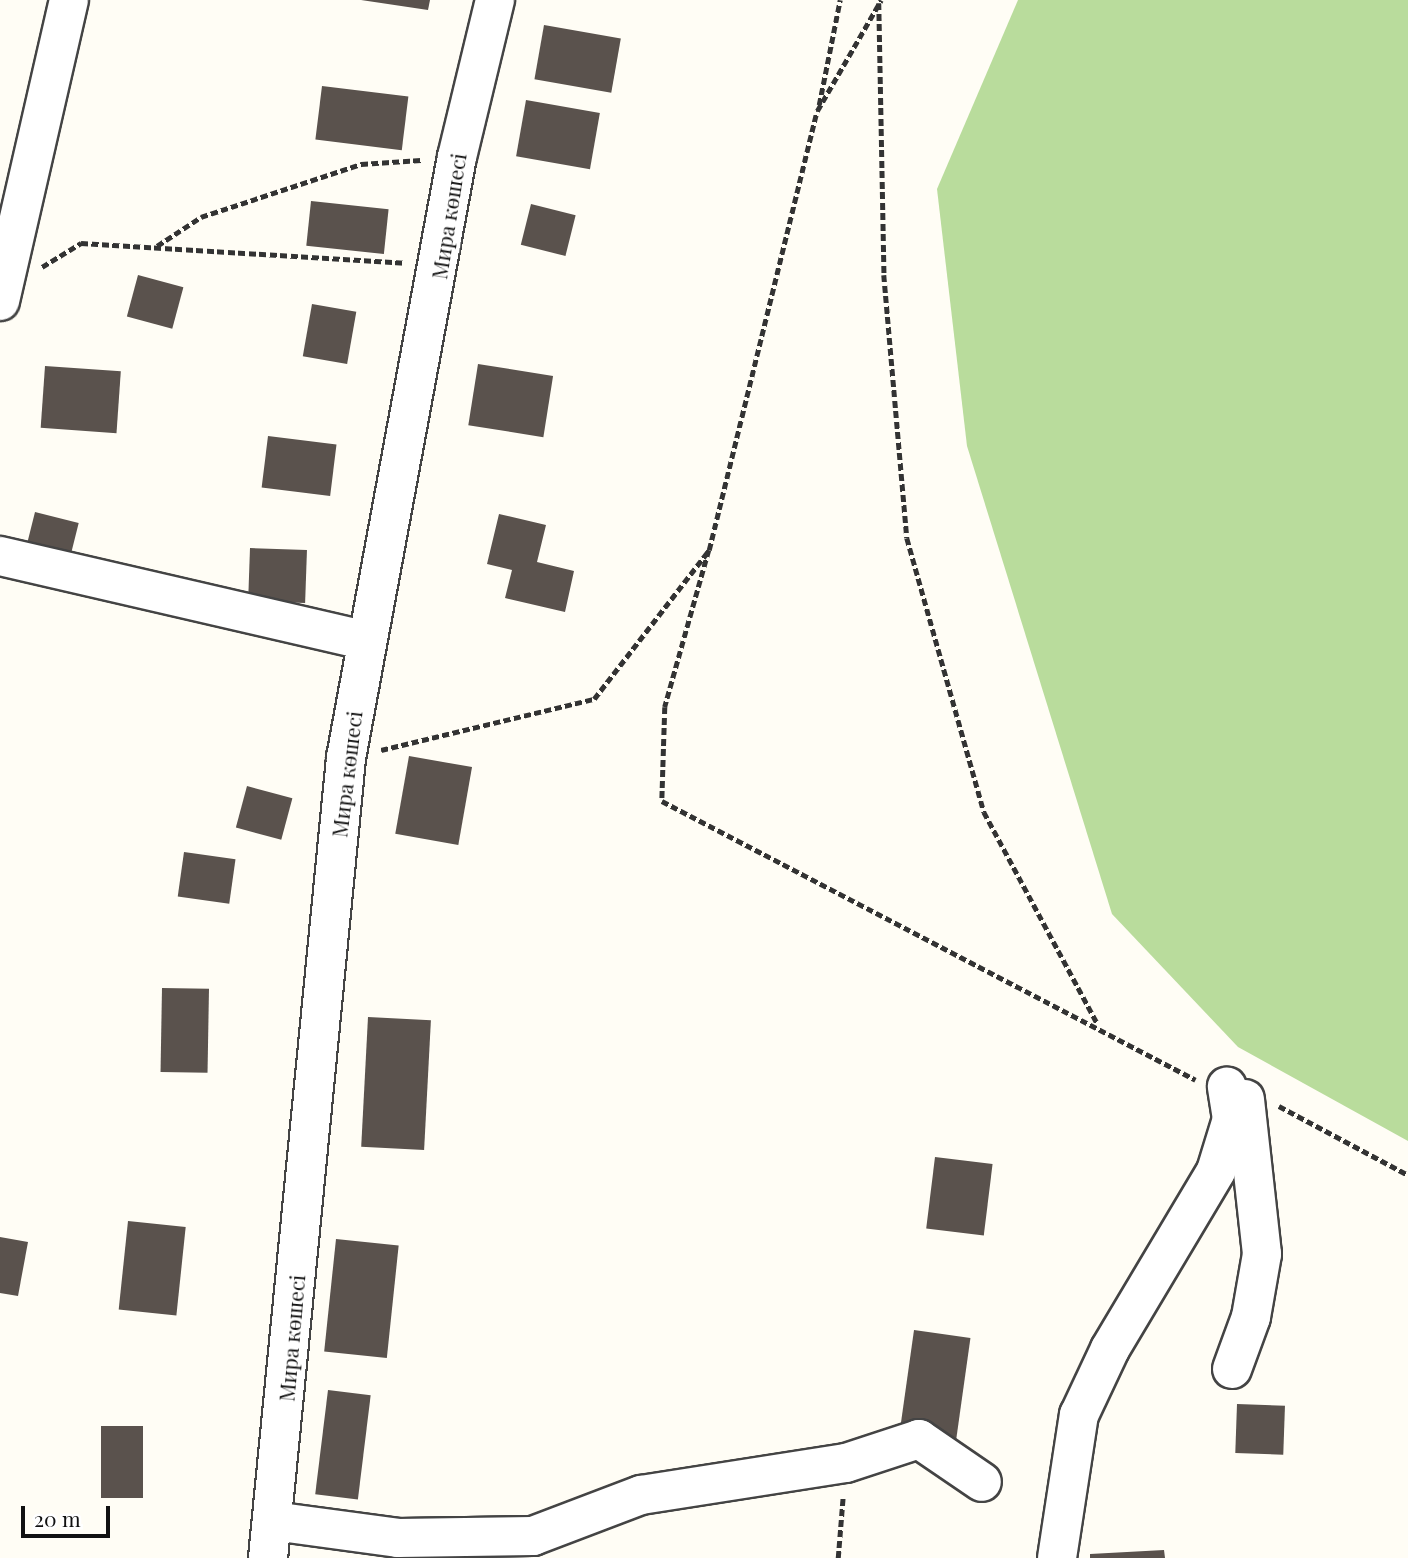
<!DOCTYPE html>
<html>
<head>
<meta charset="utf-8">
<style>
  body { margin:0 }
  #map { position:relative; width:1408px; height:1558px; overflow:hidden; background:#fffdf5; font-family:"Playfair Display",serif }
  div>[style] { position:absolute }
  [style*='--x'] { left:calc(var(--x)*1px); top:calc(var(--y)*1px); width:calc(var(--w)*1px); rotate:calc(var(--a)*1deg) }
  .forest>* { inset:0; background:#b9dc9c }
  .building>* { inset:0; background:#5a524d; transform-origin:0 0 }
  .path>* { height:4.5px; margin-top:-2.25px; transform-origin:0; background:repeating-linear-gradient(90deg,#333 0 7px,transparent 0 10.5px) }
  .roads { filter:drop-shadow(2px 0 #444) drop-shadow(-2px 0 #444) drop-shadow(0 2px #444) drop-shadow(0 -2px #444) }
  .minor>* { height:38px; margin:-19px; padding:0 19px; transform-origin:19px; border-radius:19px; background:#fff }
  span { translate:-50% -50%; white-space:nowrap; text-align:center; line-height:1.15; -webkit-text-stroke:7px #fff; paint-order:stroke }
  .street-label { font-size:21px; color:#111 }
  .scale { position:absolute; left:21px; top:1506px; width:89px; height:32px; box-sizing:border-box; border:4px solid #111; border-top:0; padding-left:9px; font-size:21px; line-height:24px; white-space:nowrap; color:#111; -webkit-text-stroke:5px #fff; paint-order:stroke }
</style>
</head>
<body>
<div id="map">
  <div class="forest">
    <div style="clip-path:polygon(1018px 0,1408px 0,1408px 1141px,1238px 1047px,1112px 914px,967px 446px,937px 189px)"></div>
  </div>
  <div class="building">
    <div style="clip-path:polygon(361px 0,430px 0,428px 10px)"></div>
    <div style="left:544px;top:25px;width:78px;height:55px;rotate:10deg"></div>
    <div style="left:322px;top:86px;width:87px;height:54px;rotate:7deg"></div>
    <div style="left:526px;top:100px;width:75px;height:57px;rotate:10deg"></div>
    <div style="left:311px;top:201px;width:78px;height:45px;rotate:6deg"></div>
    <div style="left:531px;top:204px;width:46px;height:42px;rotate:14deg"></div>
    <div style="left:138px;top:275px;width:47px;height:43px;rotate:15deg"></div>
    <div style="left:312px;top:304px;width:45px;height:53px;rotate:10deg"></div>
    <div style="left:478px;top:364px;width:76px;height:62px;rotate:9deg"></div>
    <div style="left:45px;top:366px;width:76px;height:62px;rotate:4deg"></div>
    <div style="left:268px;top:436px;width:69px;height:52px;rotate:7deg"></div>
    <div style="left:35px;top:512px;width:45px;height:42px;rotate:14deg"></div>
    <div style="clip-path:polygon(499px 514px,546px 525px,537px 562px,574px 571px,565px 612px,505px 598px,512px 570px,487px 564px)"></div>
    <div style="left:250px;top:548px;width:57px;height:53px;rotate:2deg"></div>
    <div style="left:409px;top:756px;width:64px;height:79px;rotate:10deg"></div>
    <div style="left:247px;top:786px;width:47px;height:43px;rotate:15deg"></div>
    <div style="left:184px;top:852px;width:52px;height:45px;rotate:8deg"></div>
    <div style="left:162px;top:988px;width:47px;height:84px;rotate:1deg"></div>
    <div style="left:368px;top:1017px;width:63px;height:130px;rotate:3deg"></div>
    <div style="left:935px;top:1157px;width:58px;height:72px;rotate:7deg"></div>
    <div style="left:128px;top:1221px;width:58px;height:89px;rotate:6deg"></div>
    <div style="clip-path:polygon(0 1237px,28px 1242px,18px 1296px,0 1293px)"></div>
    <div style="left:336px;top:1239px;width:63px;height:113px;rotate:6deg"></div>
    <div style="left:914px;top:1330px;width:57px;height:105px;rotate:8deg"></div>
    <div style="left:328px;top:1390px;width:43px;height:105px;rotate:7deg"></div>
    <div style="left:1237px;top:1404px;width:48px;height:49px;rotate:2deg"></div>
    <div style="left:101px;top:1426px;width:42px;height:72px"></div>
    <div style="clip-path:polygon(1164px 1550px,1165px 1558px,1090px 1558px,1090px 1554px)"></div>
  </div>
  <div class="path">
    <div style="--x:879;--y:3;--w:272;--a:88.9"></div>
    <div style="--x:884;--y:275;--w:264;--a:85"></div>
    <div style="--x:907;--y:538;--w:285;--a:74.3"></div>
    <div style="--x:984;--y:812;--w:239;--a:61.8"></div>
    <div style="--x:819;--y:105;--w:107;--a:-78.7"></div>
    <div style="--x:157;--y:246;--w:53;--a:-33.4"></div>
    <div style="--x:201;--y:217;--w:169;--a:-18.3"></div>
    <div style="--x:361;--y:164;--w:60;--a:-3.8"></div>
    <div style="--x:42;--y:267;--w:46;--a:-31.6"></div>
    <div style="--x:81;--y:243;--w:324;--a:3.5"></div>
    <div style="--x:709;--y:550;--w:163;--a:105.7"></div>
    <div style="--x:665;--y:707;--w:94;--a:91.8"></div>
    <div style="--x:662;--y:801;--w:602;--a:27.59"></div>
    <div style="--x:381;--y:750;--w:219;--a:-13.5"></div>
    <div style="--x:594;--y:699;--w:188;--a:-52.3"></div>
    <div style="--x:709;--y:550;--w:452;--a:-76.2"></div>
    <div style="--x:817;--y:111;--w:128;--a:-60"></div>
    <div style="--x:1279;--y:1106;--w:146;--a:28.1"></div>
    <div style="--x:838;--y:1558;--w:62;--a:-85.4"></div>
  </div>
  <div class="roads">
    <div class="minor">
      <div style="--x:0;--y:301;--w:309;--a:-77.1"></div>
      <div style="--x:0;--y:556;--w:374;--a:13"></div>
      <div style="--x:1232;--y:1369;--w:55;--a:-69.9"></div>
      <div style="--x:1251;--y:1317;--w:64;--a:-80.1"></div>
      <div style="--x:1262;--y:1254;--w:156;--a:-96.3"></div>
      <div style="--x:273;--y:1521;--w:126;--a:7.7"></div>
      <div style="--x:398;--y:1538;--w:135;--a:-0.8"></div>
      <div style="--x:533;--y:1536;--w:116;--a:-20.8"></div>
      <div style="--x:641;--y:1495;--w:207;--a:-8.9"></div>
      <div style="--x:846;--y:1463;--w:77;--a:-18.2"></div>
      <div style="--x:919;--y:1439;--w:76;--a:34.3"></div>
      <div style="--x:268;--y:1558;--w:804;--a:-84.43"></div>
      <div style="--x:346;--y:758;--w:611;--a:-79.54"></div>
      <div style="--x:457;--y:157;--w:162;--a:-76.4"></div>
      <div style="--x:1057;--y:1558;--w:145;--a:-81.3"></div>
      <div style="--x:1079;--y:1415;--w:73;--a:-64.8"></div>
      <div style="--x:1110;--y:1349;--w:207;--a:-59.2"></div>
      <div style="--x:1216;--y:1171;--w:54;--a:-72.9"></div>
      <div style="--x:1232;--y:1119;--w:33;--a:-99"></div>
    </div>
  </div>
  <div class="street-label">
    <span style="left:448px;top:216px;rotate:-81deg">Мира көшесі</span>
    <span style="left:346px;top:774px;rotate:-83deg">Мира көшесі</span>
    <span style="left:291px;top:1338px;rotate:-85deg">Мира көшесі</span>
  </div>
  <div class="scale">20 m</div>
</div>
</body>
</html>
